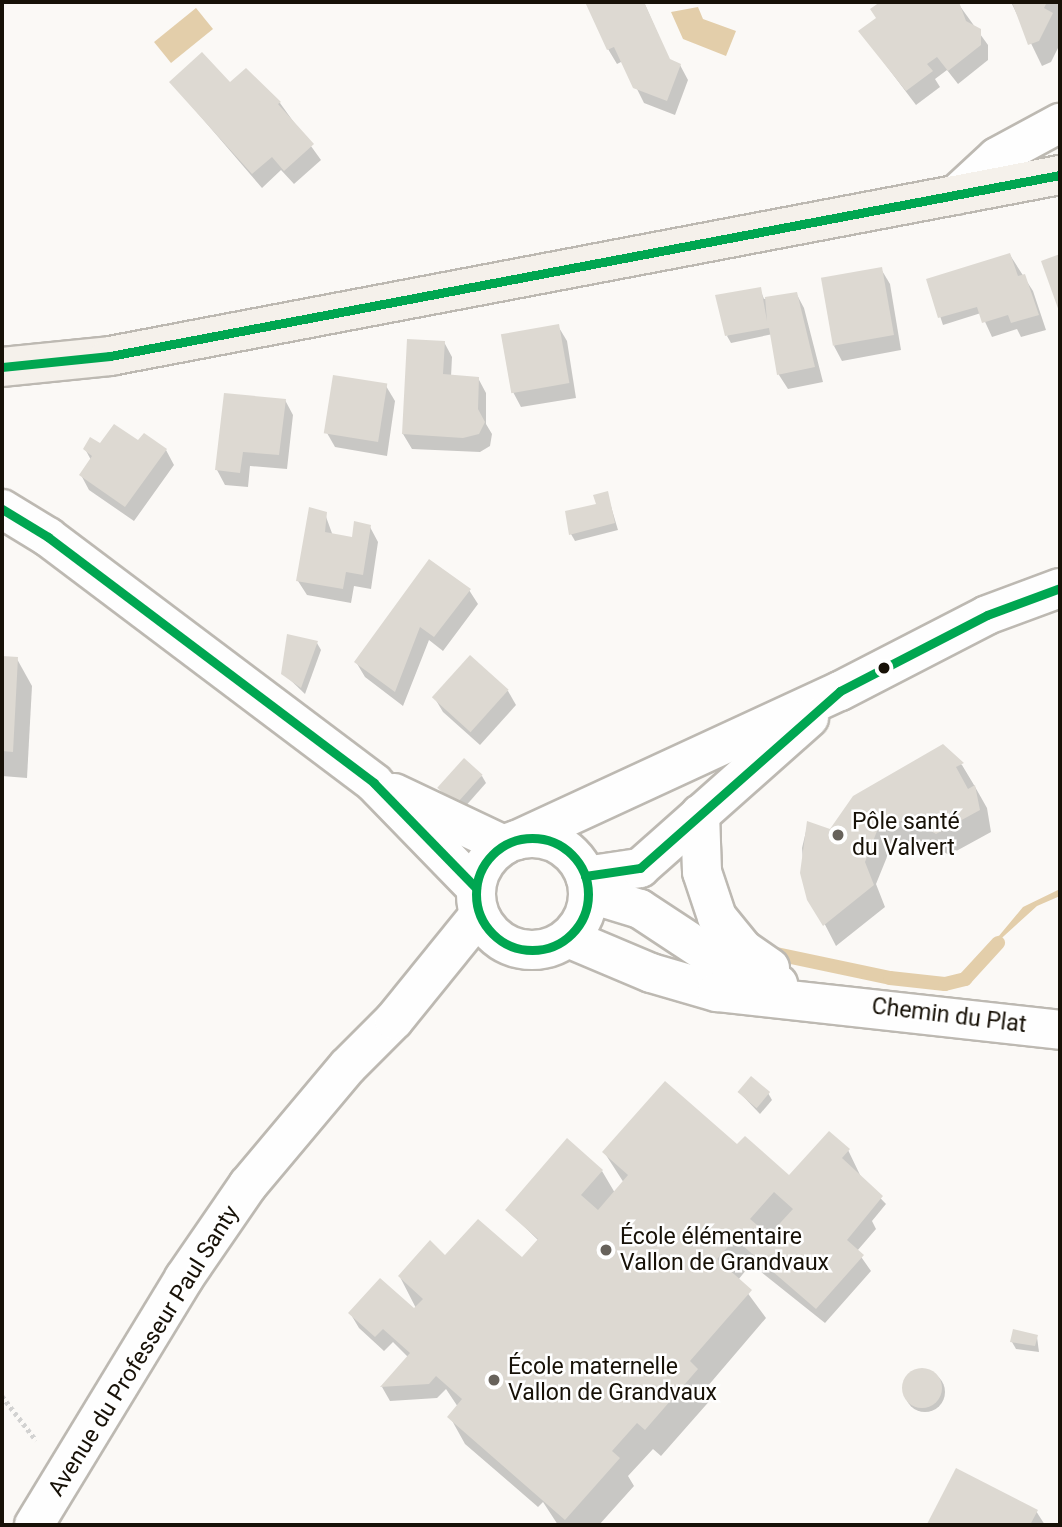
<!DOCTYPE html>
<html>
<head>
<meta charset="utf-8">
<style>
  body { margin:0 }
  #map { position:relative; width:1062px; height:1527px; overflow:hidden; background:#fbf9f6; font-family:Roboto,sans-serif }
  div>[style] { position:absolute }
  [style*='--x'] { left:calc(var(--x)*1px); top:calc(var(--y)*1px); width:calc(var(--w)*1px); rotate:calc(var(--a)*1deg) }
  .water>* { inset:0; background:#e3ceaa; transform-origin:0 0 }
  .shadow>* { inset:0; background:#0003 }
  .round { border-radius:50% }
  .stream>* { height:14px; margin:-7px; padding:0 7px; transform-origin:7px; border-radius:7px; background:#e3ceaa }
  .building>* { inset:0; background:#ddd9d2; transform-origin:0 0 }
  .path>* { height:4.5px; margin-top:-2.25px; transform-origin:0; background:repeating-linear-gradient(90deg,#d2d2d1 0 3.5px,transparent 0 7px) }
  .roads { filter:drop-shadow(2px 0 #bdb9b2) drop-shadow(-2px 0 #bdb9b2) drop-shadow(0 2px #bdb9b2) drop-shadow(0 -2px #bdb9b2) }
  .street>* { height:38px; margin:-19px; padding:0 19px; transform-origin:19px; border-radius:19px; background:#fefefe }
  .secondary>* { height:38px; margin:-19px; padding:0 19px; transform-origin:19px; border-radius:19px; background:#fefefe }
  .secondary>.ring { margin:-19px; padding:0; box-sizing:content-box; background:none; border:38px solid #fefefe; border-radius:50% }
  .primary>* { height:38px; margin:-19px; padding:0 19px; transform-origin:19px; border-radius:19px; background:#f5f1eb }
  .bus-1>* { height:9px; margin:-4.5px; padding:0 4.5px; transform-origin:4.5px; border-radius:4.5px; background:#00a651 }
  .bus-1>.ring { margin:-4.5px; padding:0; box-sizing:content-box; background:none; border:9px solid #00a651; border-radius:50% }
  .dots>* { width:19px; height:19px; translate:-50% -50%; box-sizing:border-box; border:4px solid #fff; border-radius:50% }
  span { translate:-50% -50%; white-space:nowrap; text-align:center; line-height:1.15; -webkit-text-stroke:5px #fff; paint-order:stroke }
  .poi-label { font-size:23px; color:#171107 }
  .left { translate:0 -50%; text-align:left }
  .street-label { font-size:23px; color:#171107 }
  .frame { position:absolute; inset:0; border:4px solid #171107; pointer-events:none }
</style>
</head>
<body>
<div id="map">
  <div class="water">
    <div style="clip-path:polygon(698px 7px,703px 19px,736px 31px,726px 56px,683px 39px,671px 12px)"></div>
    <div style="left:196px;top:8px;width:27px;height:54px;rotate:51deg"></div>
    <div style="clip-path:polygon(1060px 889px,1060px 896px,1037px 906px,983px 955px,1023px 907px)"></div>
  </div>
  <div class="shadow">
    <div style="clip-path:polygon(587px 2px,644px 2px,670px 62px,680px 65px,688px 80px,675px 115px,644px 103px,623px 61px,617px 64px,608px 49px)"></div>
    <div style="clip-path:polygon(883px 2px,957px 2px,988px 45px,988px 60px,958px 84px,947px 70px,935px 79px,940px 87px,916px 105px,860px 31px,878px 19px,872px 9px)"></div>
    <div style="clip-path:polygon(1011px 2px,1060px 2px,1060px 44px,1051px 62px,1042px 66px)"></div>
    <div style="clip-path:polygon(171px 82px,230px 85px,280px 103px,321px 160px,294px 184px,281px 170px,262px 188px)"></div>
    <div style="clip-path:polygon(1010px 255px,1033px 291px,1046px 330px,1021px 337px,1017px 329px,992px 337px,981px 313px,943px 325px,928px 280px)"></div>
    <div style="clip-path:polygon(881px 269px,890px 284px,901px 350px,842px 361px,834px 346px)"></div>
    <div style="clip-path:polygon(760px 289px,764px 299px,796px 293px,804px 308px,823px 382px,788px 389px,779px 375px,773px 334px,731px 343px,727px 336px)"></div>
    <div style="clip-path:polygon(558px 326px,567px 341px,576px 398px,521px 407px,513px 392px)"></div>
    <div style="clip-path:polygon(444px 342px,452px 357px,451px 377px,478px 378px,486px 393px,486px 424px,492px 434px,490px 446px,480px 452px,412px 449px,403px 434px)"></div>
    <div style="clip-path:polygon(386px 386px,395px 401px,387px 456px,335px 447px,327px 433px)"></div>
    <div style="clip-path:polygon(285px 400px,293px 415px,287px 469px,250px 466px,248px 487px,225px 485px,217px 470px)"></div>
    <div style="clip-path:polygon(100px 445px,166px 450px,174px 465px,134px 521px,89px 490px,81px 475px,91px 460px,85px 449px)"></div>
    <div style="clip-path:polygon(607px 493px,618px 530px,575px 541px,571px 534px)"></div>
    <div style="clip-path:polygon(325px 514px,333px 536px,353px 539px,370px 527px,378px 542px,371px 589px,354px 586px,351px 603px,307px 595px,298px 581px)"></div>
    <div style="clip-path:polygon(469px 590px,478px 604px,443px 651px,429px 640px,403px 706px,365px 677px,356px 662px)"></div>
    <div style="clip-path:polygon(317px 643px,321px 650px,305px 694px,283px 673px)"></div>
    <div style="clip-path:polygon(2px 658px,17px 659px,32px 686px,27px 778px,2px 776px)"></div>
    <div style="clip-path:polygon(508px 691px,516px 705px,480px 745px,443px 712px,434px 697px)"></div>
    <div style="clip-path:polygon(943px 747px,962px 765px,974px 785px,987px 808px,991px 832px,949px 855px,925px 841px,903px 843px,889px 852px,876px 884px,885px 907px,836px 946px,805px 886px,802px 848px,808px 823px,831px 831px)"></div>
    <div style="clip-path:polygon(482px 776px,486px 783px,463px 809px,439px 788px)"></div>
    <div style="clip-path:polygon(738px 1091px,768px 1093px,772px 1100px,760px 1114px)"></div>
    <div style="clip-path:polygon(737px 1147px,789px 1178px,848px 1150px,862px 1179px,886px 1204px,872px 1221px,876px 1229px,857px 1251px,871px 1271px,825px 1323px,751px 1264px,738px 1280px,766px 1318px,707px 1387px,713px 1397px,661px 1456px,653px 1449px,628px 1476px,634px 1486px,599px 1525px,558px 1525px,543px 1502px,538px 1507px,465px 1444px,450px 1417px,458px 1407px,446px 1389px,437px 1398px,390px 1401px,382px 1387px,408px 1357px,393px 1342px,384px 1351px,359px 1328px,350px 1313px,420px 1316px,400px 1277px,446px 1257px,522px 1259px,539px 1241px,507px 1210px,602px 1171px,615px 1193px,624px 1183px,604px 1152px)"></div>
    <div style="clip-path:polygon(1037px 1337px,1039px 1352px,1016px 1349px,1012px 1342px)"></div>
    <div class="round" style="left:905px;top:1372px;width:40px;height:40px"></div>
    <div style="clip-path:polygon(1036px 1511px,1045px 1525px,929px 1524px)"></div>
  </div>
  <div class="stream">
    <div style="--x:767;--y:952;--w:126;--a:11.9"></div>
    <div style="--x:890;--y:978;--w:55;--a:6.2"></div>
    <div style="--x:945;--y:984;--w:21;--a:-14"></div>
    <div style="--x:965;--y:979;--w:49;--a:-47.5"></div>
  </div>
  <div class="building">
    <div style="clip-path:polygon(585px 2px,644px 2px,670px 59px,681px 64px,667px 101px,633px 88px,614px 47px,607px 50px)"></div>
    <div style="clip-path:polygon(880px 2px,959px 2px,966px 21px,981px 29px,981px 45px,948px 71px,937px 57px,927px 64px,933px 71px,906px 91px,858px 31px,876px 18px,870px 9px)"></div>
    <div style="clip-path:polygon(1012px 2px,1047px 2px,1044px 8px,1053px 13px,1039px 41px,1028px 45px)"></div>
    <div style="clip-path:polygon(202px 52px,230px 82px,246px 68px,281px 102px,278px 104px,314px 144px,284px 171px,272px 157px,252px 174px,169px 82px)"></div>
    <div style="clip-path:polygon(1010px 253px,1018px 276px,1025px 274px,1039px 315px,1011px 323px,1008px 315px,982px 323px,977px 307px,938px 318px,926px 279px)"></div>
    <div style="clip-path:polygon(1060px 254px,1060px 314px,1041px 261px)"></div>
    <div style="left:882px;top:267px;width:69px;height:62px;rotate:80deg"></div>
    <div style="clip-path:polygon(761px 287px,767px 321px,765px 297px,797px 292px,815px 367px,777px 375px,769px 328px,725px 336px,715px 295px)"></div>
    <div style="left:559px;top:324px;width:60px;height:59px;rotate:80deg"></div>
    <div style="clip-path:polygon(407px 339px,445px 341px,443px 374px,479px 377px,478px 409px,485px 422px,479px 434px,463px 438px,402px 434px)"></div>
    <div style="left:333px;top:375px;width:55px;height:59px;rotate:9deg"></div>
    <div style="clip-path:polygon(224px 393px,286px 399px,279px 455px,243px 452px,240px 473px,215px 470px)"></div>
    <div style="clip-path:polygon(114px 424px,138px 440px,144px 433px,167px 449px,125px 507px,79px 475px,92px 456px,83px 449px,90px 437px,100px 443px)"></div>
    <div style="clip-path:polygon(608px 491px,615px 523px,569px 535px,565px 511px,596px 504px,593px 495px)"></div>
    <div style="clip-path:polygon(309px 507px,327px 512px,325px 532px,352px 537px,354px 521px,371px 525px,363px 575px,346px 572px,343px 589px,296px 581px)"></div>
    <div style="clip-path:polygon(429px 559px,471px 589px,434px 637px,420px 627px,395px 692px,354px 662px)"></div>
    <div style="clip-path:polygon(287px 634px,318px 641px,301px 688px,281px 674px)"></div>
    <div style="left:470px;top:655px;width:52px;height:57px;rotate:42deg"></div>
    <div style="clip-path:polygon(2px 656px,18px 657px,13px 752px,2px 751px)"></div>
    <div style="clip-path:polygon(943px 744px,964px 763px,956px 767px,968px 789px,975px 785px,980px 810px,936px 834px,912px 820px,890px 822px,877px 831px,865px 862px,874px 885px,823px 926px,807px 900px,800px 873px,807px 821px,830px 829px,853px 796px)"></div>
    <div style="left:464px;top:758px;width:25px;height:40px;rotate:42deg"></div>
    <div style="left:751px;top:1076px;width:25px;height:21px;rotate:40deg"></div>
    <div style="clip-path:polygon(evenodd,665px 1081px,737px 1144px,745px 1136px,789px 1175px,829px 1131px,850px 1149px,842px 1158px,883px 1196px,847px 1240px,864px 1255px,816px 1309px,735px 1239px,717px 1259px,752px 1290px,690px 1361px,698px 1369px,645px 1430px,637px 1423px,612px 1451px,620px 1458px,565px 1520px,447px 1417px,462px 1399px,436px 1376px,429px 1384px,380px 1387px,410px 1353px,383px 1329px,375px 1337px,348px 1313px,380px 1278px,414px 1308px,423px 1299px,398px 1276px,430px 1240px,445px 1255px,478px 1219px,522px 1257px,538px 1239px,505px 1210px,567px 1138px,603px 1170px,581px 1195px,598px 1210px,628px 1175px,602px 1152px,665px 1081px,774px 1192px,793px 1209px,769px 1235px,750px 1219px,774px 1192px)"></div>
    <div style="clip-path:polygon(1013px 1329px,1038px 1335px,1035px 1346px,1010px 1342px)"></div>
    <div class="round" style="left:902px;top:1368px;width:40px;height:40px"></div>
    <div style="clip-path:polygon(956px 1468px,1038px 1510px,1030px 1525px,927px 1524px)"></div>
  </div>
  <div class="path">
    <div style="--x:2;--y:1396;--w:56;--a:52.3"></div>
  </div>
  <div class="roads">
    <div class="street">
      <div style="--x:956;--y:195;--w:56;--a:-42.8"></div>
      <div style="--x:997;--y:157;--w:72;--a:-28.4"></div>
      <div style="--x:2;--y:509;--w:54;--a:31.3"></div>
      <div style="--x:48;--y:537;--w:408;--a:37"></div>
      <div style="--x:374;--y:783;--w:146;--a:45.8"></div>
      <div style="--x:394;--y:793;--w:122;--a:25.3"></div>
      <div style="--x:700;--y:814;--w:58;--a:88"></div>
      <div style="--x:702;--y:872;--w:47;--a:71.6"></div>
      <div style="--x:717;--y:917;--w:41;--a:50.9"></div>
      <div style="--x:743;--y:949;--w:33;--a:35"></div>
      <div style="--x:588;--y:893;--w:54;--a:17.1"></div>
      <div style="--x:640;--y:909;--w:98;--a:33.4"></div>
      <div style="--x:722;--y:963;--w:60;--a:20.6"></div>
      <div style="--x:568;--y:938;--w:90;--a:22.9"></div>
      <div style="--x:651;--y:973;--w:69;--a:16.1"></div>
      <div style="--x:717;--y:992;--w:345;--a:6.3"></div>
    </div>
    <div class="secondary">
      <div class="ring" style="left:476px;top:838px;width:74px;height:74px"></div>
      <div style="--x:517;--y:840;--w:356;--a:-24.8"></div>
      <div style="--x:840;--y:691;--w:165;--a:-27.3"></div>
      <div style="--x:987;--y:615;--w:78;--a:-20.3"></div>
      <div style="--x:585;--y:876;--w:56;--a:-8.3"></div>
      <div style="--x:640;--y:868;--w:226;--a:-41.6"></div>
      <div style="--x:34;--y:1525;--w:289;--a:-58.7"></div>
      <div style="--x:184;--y:1278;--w:113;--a:-55.5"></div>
      <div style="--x:248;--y:1185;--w:155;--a:-50"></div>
      <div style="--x:348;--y:1066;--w:65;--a:-45"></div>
      <div style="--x:394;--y:1020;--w:135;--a:-51"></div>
    </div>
    <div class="primary">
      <div style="--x:2;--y:367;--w:109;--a:-5.8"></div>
      <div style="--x:110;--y:356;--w:967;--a:-10.79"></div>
    </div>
  </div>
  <div class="bus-1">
    <div style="--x:2;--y:367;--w:109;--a:-5.8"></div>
    <div style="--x:110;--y:356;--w:967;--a:-10.79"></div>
    <div style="--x:2;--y:509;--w:54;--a:31.3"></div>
    <div style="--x:48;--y:537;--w:408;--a:37"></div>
    <div style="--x:374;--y:783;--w:146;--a:45.8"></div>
    <div class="ring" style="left:476px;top:838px;width:103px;height:103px"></div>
    <div style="--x:585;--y:876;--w:56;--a:-8.3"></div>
    <div style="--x:640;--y:868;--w:267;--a:-41.5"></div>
    <div style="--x:840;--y:691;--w:165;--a:-27.3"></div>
    <div style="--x:987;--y:615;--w:78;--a:-20.3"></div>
  </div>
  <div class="dots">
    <div style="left:884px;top:668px;background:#171107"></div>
    <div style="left:838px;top:835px;background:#67625b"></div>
    <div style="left:606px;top:1250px;background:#67625b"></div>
    <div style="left:494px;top:1380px;background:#67625b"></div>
  </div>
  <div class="poi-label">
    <span class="left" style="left:852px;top:835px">Pôle santé<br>du Valvert</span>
    <span class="left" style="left:620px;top:1250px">École élémentaire<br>Vallon de Grandvaux</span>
    <span class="left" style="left:508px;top:1380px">École maternelle<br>Vallon de Grandvaux</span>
  </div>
  <div class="street-label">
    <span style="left:949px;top:1016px;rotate:7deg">Chemin du Plat</span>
    <span style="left:144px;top:1351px;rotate:-58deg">Avenue du Professeur Paul Santy</span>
  </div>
  <div class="frame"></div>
</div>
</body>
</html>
